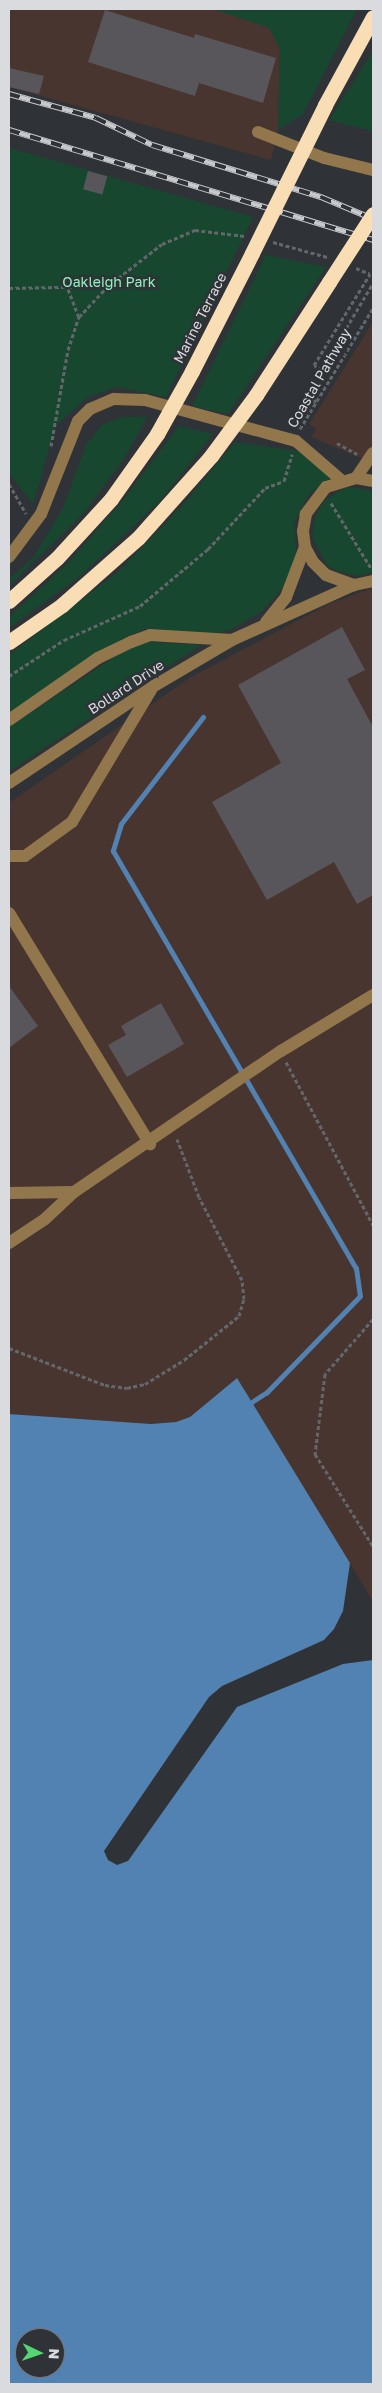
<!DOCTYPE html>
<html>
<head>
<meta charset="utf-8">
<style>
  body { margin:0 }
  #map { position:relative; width:382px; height:2393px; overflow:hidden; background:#2f3337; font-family:"Golos Text",sans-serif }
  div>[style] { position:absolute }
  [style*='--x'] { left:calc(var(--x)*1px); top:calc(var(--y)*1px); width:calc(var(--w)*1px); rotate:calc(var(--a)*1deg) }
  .industrial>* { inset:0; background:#48352f }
  .green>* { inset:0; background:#184730 }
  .water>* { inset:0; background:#5282b1 }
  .stream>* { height:5px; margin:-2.5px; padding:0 2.5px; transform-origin:2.5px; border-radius:2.5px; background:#5282b1 }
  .building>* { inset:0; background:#59565b; transform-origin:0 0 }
  .path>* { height:3px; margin-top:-1.5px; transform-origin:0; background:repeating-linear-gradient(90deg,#63666a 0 4px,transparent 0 6.5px) }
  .minor>* { height:12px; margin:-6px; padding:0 6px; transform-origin:6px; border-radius:6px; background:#92774d }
  .highway>* { height:15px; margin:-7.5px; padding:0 7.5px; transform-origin:7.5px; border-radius:7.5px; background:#f8ddb5 }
  .rail>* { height:5.5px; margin-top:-2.75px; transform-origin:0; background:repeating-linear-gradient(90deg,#2f3337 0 11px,#c7c9cc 0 22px); box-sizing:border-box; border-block:1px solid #c7c9cc }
  .highway-bridge>* { height:15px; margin:-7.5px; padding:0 7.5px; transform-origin:7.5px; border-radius:7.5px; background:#f8ddb5 }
  span { translate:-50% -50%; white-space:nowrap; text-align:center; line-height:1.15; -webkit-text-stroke:5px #2f3337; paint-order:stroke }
  .park-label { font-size:14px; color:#90f3be }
  .street-label { font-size:14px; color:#d9dbde }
  .frame { position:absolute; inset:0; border:10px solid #d9dbde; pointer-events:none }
  .north { position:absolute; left:15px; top:2328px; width:50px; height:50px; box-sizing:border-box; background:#2f3337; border:1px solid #73767a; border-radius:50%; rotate:93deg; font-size:14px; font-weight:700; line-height:20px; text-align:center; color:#d9dbde }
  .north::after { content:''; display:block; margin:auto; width:18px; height:22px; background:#55d671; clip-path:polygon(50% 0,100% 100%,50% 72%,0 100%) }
</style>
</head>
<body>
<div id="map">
  <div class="industrial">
    <div style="clip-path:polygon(9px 9px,213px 9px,269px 27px,280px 49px,278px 130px,271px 160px,9px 87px)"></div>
    <div style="clip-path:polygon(373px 322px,373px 463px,311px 437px,316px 429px,309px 424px)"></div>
    <div style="clip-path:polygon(373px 588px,373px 1601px,237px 1378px,190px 1417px,176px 1422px,151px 1424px,9px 1414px,9px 803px,191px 677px,331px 603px)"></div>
  </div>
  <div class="green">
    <div style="clip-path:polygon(213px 9px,357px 9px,303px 114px,278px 130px,280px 49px,269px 28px)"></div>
    <div style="clip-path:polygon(373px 51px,373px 131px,329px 120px)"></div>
    <div style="clip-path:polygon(9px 148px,253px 217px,166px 397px,117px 387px,88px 397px,56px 425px,33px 504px,9px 473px)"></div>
    <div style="clip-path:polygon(266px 255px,326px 267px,228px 414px,192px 406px)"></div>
    <div style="clip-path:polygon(123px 417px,147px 417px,124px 459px,81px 516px,9px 586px,9px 579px,33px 558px,63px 508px,86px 445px,103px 424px)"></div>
    <div style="clip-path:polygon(179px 426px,213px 434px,158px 503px,79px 577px,9px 628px,9px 617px,66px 565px,123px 500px)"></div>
    <div style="clip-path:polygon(235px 442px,297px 451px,338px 472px,309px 494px,294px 522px,296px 554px,288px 582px,262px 611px,230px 630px,205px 635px,149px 628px,129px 635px,9px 713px,9px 655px,119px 571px,181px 507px)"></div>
    <div style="clip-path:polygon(351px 487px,373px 491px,373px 572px,358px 576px,337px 571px,328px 566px,313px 539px,314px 519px,324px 501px,341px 490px)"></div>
    <div style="clip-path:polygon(150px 642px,201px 645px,9px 771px,9px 727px,131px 646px)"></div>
  </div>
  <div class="water">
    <div style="clip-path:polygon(evenodd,237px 1378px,350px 1563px,343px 1611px,334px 1629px,324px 1640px,222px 1686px,209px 1697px,104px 1851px,108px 1860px,117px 1865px,128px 1861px,237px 1707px,343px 1664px,373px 1660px,373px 2384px,9px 2384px,9px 1414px,151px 1424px,176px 1422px,190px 1417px,237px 1378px,25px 2338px,55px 2338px,55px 2368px,25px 2368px,25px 2338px)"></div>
  </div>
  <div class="stream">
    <div style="--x:203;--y:717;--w:135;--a:127.5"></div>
    <div style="--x:121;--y:824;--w:28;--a:107"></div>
    <div style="--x:113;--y:851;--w:483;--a:59.8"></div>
    <div style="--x:356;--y:1268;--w:28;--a:82"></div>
    <div style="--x:360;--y:1296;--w:134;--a:134.1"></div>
    <div style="--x:267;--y:1392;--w:17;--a:147"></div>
  </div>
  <div class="building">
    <div style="clip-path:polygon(105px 10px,194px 38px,195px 34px,276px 58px,263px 103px,199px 83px,195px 96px,88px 62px)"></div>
    <div style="clip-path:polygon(9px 68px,44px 76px,39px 94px,9px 87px)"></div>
    <div style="left:88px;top:171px;width:20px;height:19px;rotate:15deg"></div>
    <div style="clip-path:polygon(342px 627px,365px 670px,347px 679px,373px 727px,373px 895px,357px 904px,334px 862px,267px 900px,212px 802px,281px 763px,238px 685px)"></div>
    <div style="clip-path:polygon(9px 986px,38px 1026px,9px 1048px)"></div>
    <div style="clip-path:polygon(161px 1003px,184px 1044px,127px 1077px,108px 1045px,126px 1035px,121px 1026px)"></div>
  </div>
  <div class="path">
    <div style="--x:273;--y:242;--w:56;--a:15.5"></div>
    <div style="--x:356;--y:268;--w:15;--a:23"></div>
    <div style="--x:9;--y:288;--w:99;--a:-1.2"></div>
    <div style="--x:68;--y:289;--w:30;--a:69"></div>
    <div style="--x:322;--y:370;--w:9;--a:-148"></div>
    <div style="--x:314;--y:365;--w:107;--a:-58.4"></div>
    <div style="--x:315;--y:403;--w:19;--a:-96"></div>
    <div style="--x:313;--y:384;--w:117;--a:-59.3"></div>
    <div style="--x:300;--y:429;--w:141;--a:-58.9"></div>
    <div style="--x:337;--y:443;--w:23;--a:29"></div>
    <div style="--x:51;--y:446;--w:97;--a:-80"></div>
    <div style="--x:68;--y:350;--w:35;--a:-72"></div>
    <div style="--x:79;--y:317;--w:42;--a:-46.9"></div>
    <div style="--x:108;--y:286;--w:68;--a:-37.9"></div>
    <div style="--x:162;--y:244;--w:36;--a:-23"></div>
    <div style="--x:195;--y:230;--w:50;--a:6.8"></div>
    <div style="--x:9;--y:484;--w:34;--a:60"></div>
    <div style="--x:331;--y:503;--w:76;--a:58.4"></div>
    <div style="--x:9;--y:676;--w:66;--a:-33.2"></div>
    <div style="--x:64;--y:640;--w:83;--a:-24.1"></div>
    <div style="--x:140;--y:606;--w:89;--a:-40"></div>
    <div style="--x:208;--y:549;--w:83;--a:-46.9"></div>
    <div style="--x:265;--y:488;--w:20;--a:-20"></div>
    <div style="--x:284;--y:481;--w:28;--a:-73"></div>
    <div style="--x:286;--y:1062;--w:185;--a:61.9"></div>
    <div style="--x:373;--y:1319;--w:73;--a:131.1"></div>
    <div style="--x:325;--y:1374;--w:81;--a:97.1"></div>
    <div style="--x:315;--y:1454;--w:109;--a:57.8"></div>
    <div style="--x:9;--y:1348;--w:103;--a:21.1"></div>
    <div style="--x:105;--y:1385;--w:22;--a:8"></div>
    <div style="--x:127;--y:1388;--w:18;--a:-13"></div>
    <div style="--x:145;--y:1384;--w:46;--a:-31.6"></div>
    <div style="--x:184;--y:1360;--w:70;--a:-38.7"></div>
    <div style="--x:239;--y:1316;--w:18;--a:-74"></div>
    <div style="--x:244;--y:1299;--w:19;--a:-96"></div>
    <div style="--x:242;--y:1280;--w:93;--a:-117.4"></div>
    <div style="--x:199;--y:1197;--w:62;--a:-110.8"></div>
  </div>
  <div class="minor">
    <div style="--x:258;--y:132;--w:71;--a:21.5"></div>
    <div style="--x:324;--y:158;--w:50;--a:13.8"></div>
    <div style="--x:356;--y:478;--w:30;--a:-56"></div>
    <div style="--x:373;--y:481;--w:17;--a:-170"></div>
    <div style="--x:356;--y:478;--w:31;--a:163"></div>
    <div style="--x:326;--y:487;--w:34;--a:127"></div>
    <div style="--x:306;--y:514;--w:17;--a:100"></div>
    <div style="--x:303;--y:531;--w:16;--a:83"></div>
    <div style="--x:305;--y:547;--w:17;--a:62"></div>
    <div style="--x:313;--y:562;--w:18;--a:45"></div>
    <div style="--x:326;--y:575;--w:30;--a:20"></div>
    <div style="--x:354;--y:585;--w:19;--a:-12"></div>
    <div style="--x:9;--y:557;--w:54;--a:-53.3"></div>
    <div style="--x:41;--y:514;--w:100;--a:-68.3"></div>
    <div style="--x:78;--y:421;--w:17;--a:-45"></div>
    <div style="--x:90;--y:409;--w:26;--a:-23"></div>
    <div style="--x:114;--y:399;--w:31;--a:2"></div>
    <div style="--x:145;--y:400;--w:156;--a:15.2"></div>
    <div style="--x:296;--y:441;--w:60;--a:40.9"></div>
    <div style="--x:266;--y:622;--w:32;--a:-51"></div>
    <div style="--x:286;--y:597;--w:53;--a:-69.2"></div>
    <div style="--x:9;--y:720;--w:108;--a:-34.9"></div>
    <div style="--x:98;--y:658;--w:37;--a:-26"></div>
    <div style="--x:131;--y:642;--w:20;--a:-20"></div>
    <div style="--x:150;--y:635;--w:82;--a:3.5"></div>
    <div style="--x:9;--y:783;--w:174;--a:-33.8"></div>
    <div style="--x:154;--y:686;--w:91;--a:-30.5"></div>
    <div style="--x:232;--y:640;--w:134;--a:-24.3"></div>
    <div style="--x:9;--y:856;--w:16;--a:0"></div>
    <div style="--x:25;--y:856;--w:58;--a:-35.9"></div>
    <div style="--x:72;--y:822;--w:154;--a:-59.1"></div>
    <div style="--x:9;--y:913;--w:271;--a:58.6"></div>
    <div style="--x:9;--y:1193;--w:65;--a:-0.9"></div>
    <div style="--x:74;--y:1192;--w:250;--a:-34.3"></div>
    <div style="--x:281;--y:1051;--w:108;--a:-31.3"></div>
    <div style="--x:9;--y:1243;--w:43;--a:-33.7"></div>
    <div style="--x:45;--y:1219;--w:40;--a:-43"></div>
  </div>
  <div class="highway">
    <div style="--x:325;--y:105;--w:100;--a:-61.4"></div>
    <div style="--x:192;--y:371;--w:132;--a:-63"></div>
    <div style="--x:256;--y:395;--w:135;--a:-57.1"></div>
    <div style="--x:9;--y:601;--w:64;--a:-41.9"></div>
    <div style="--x:57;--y:558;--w:80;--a:-47.5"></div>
    <div style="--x:111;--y:499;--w:80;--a:-54.7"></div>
    <div style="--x:9;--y:642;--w:65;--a:-34.9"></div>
    <div style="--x:62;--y:605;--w:101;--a:-41.4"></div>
    <div style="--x:138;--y:538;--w:110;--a:-48.3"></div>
  </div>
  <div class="rail">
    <div style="--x:9;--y:94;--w:90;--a:15.4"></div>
    <div style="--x:96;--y:118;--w:62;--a:25.7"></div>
    <div style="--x:152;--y:145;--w:177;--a:17.1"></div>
    <div style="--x:321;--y:197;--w:56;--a:22.9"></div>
    <div style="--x:9;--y:130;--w:380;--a:16.8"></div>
  </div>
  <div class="highway-bridge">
    <div style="--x:252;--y:253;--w:165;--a:-63.7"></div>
    <div style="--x:329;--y:282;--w:81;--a:-57.1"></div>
    <div style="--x:157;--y:434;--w:72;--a:-60.9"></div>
    <div style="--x:211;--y:456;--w:76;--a:-53.6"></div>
  </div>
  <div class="park-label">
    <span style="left:109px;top:282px">Oakleigh Park</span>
  </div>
  <div class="street-label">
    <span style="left:200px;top:318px;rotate:-63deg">Marine Terrace</span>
    <span style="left:319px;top:378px;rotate:-60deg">Coastal Pathway</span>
    <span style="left:126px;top:687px;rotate:-33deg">Bollard Drive</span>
  </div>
  <div class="frame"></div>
  <div class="north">N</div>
</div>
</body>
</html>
